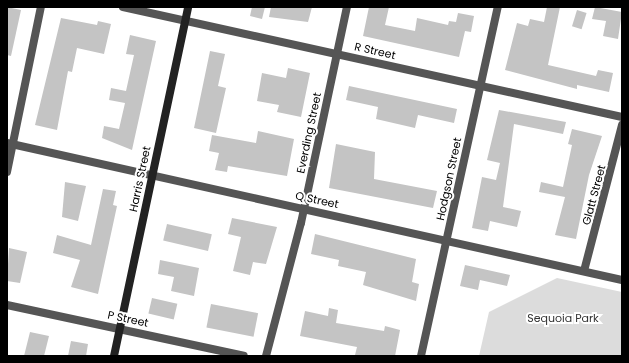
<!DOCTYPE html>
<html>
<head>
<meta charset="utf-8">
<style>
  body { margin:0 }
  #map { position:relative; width:629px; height:363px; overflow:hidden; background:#fff; font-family:Poppins,sans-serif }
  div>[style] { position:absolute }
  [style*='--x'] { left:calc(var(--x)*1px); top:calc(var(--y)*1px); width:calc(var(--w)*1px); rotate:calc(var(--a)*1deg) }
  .green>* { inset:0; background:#dcdcdc }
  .building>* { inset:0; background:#c4c4c4; transform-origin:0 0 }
  .minor>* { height:8px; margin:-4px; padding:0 4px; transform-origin:4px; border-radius:4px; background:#555 }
  .tertiary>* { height:8px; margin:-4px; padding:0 4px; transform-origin:4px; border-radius:4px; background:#555 }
  .secondary>* { height:8px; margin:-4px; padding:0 4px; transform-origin:4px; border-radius:4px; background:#222 }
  span { translate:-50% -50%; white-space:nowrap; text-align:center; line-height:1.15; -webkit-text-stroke:4px #fff; paint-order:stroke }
  .street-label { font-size:11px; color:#000 }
  .park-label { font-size:11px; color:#333 }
  .frame { position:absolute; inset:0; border:8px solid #000; pointer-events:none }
</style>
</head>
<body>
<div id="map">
  <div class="green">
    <div style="clip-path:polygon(557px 278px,622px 292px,622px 356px,479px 356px,489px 312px)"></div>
  </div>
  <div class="building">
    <div style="clip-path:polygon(7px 7px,21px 10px,11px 56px,7px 55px)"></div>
    <div style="clip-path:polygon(252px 7px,265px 7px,262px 19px,250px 16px)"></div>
    <div style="clip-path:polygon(271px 7px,312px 7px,308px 22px,269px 17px)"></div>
    <div style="clip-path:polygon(369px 7px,389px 7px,385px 25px,415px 31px,417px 18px,448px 25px,449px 21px,456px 22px,458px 13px,474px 16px,471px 32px,465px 31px,459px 57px,363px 36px)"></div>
    <div style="clip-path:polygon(547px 7px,560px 7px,548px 65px,596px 76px,598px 70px,613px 73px,609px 92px,577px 85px,577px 89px,505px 70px,517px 23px,528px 26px,530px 19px,544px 22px)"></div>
    <div style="clip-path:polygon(595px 7px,622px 12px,618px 39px,603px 36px,606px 21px,592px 19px)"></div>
    <div style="left:577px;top:10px;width:10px;height:17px;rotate:17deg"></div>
    <div style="clip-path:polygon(61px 18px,97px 25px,98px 21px,111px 24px,104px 54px,77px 48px,72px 72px,68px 71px,57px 130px,35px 125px)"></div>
    <div style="clip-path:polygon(130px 35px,156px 41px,132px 150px,102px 138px,104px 126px,119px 129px,125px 103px,109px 100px,111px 88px,126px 91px,134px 55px,126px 54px)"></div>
    <div style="clip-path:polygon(210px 51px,225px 54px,218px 86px,226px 88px,216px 133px,194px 128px)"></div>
    <div style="clip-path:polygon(288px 68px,310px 73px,301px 117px,277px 112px,279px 105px,257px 101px,262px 73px,286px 78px)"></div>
    <div style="clip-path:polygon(349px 86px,457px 109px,454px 123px,418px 115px,415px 128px,376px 119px,378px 107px,346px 100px)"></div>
    <div style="clip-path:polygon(499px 110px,566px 122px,563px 134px,514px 124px,503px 207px,521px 211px,517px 227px,490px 221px,488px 231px,472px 228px,482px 177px,496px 180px,500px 163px,487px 160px)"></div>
    <div style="clip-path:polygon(572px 129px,602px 136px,589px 175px,576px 239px,555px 235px,565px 197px,539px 192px,541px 182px,563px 187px,572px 145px,568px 144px)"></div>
    <div style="clip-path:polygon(258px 131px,294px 139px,287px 176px,228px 166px,227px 172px,215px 170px,219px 153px,209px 151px,212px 135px,256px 143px)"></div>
    <div style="clip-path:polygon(336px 144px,375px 152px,374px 179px,437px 191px,433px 208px,329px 188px)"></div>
    <div style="clip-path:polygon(65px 182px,86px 186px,78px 221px,62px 217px)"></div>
    <div style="clip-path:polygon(103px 189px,116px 191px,113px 205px,117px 206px,98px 294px,71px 287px,80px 260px,53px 253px,57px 235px,91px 245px)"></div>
    <div style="clip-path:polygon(232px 218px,277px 227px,266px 264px,253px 262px,250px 275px,233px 271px,241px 237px,228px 234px)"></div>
    <div style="left:167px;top:224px;width:46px;height:17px;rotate:13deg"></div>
    <div style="clip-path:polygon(315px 234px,416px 259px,412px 282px,419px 284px,416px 301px,363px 285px,366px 272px,338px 266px,339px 260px,311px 254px)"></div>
    <div style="clip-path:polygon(9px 248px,27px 252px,20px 283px,7px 281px)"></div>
    <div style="clip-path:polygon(160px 260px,199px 268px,194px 296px,171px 291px,174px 277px,158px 274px)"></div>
    <div style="clip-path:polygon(465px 265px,510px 275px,507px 286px,480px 280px,478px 290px,460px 286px)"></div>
    <div style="left:152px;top:298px;width:26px;height:16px;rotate:13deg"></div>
    <div style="left:211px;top:304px;width:48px;height:24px;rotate:11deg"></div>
    <div style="clip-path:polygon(329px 308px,338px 310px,336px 323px,384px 331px,385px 326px,400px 330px,395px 356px,362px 356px,355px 355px,357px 347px,300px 336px,305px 311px,328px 316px)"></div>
    <div style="clip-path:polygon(30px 332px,49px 336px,44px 356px,24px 356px)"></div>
    <div style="clip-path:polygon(71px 341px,88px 344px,86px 356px,68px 356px)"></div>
  </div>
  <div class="minor">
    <div style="--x:123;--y:7;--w:511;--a:12.43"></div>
    <div style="--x:7;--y:143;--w:630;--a:12.56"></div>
    <div style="--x:7;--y:172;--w:168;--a:-78.4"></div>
    <div style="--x:584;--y:271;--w:151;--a:-75.4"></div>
    <div style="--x:266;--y:356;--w:138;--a:-75.3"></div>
    <div style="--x:301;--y:223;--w:221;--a:-78"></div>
  </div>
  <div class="tertiary">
    <div style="--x:7;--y:305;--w:242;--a:12.1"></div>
    <div style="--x:421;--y:356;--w:357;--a:-77.6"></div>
  </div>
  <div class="secondary">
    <div style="--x:114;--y:356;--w:357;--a:-78"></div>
  </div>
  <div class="street-label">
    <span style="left:375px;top:51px;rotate:13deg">R Street</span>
    <span style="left:309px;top:133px;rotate:-78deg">Everding Street</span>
    <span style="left:140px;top:179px;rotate:-78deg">Harris Street</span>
    <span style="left:449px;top:179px;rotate:-78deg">Hodgson Street</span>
    <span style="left:594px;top:195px;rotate:-75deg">Glatt Street</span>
    <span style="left:317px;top:200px;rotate:12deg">Q Street</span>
    <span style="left:128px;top:319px;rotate:12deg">P Street</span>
  </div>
  <div class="park-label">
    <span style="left:563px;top:318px">Sequoia Park</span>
  </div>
  <div class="frame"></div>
</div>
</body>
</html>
